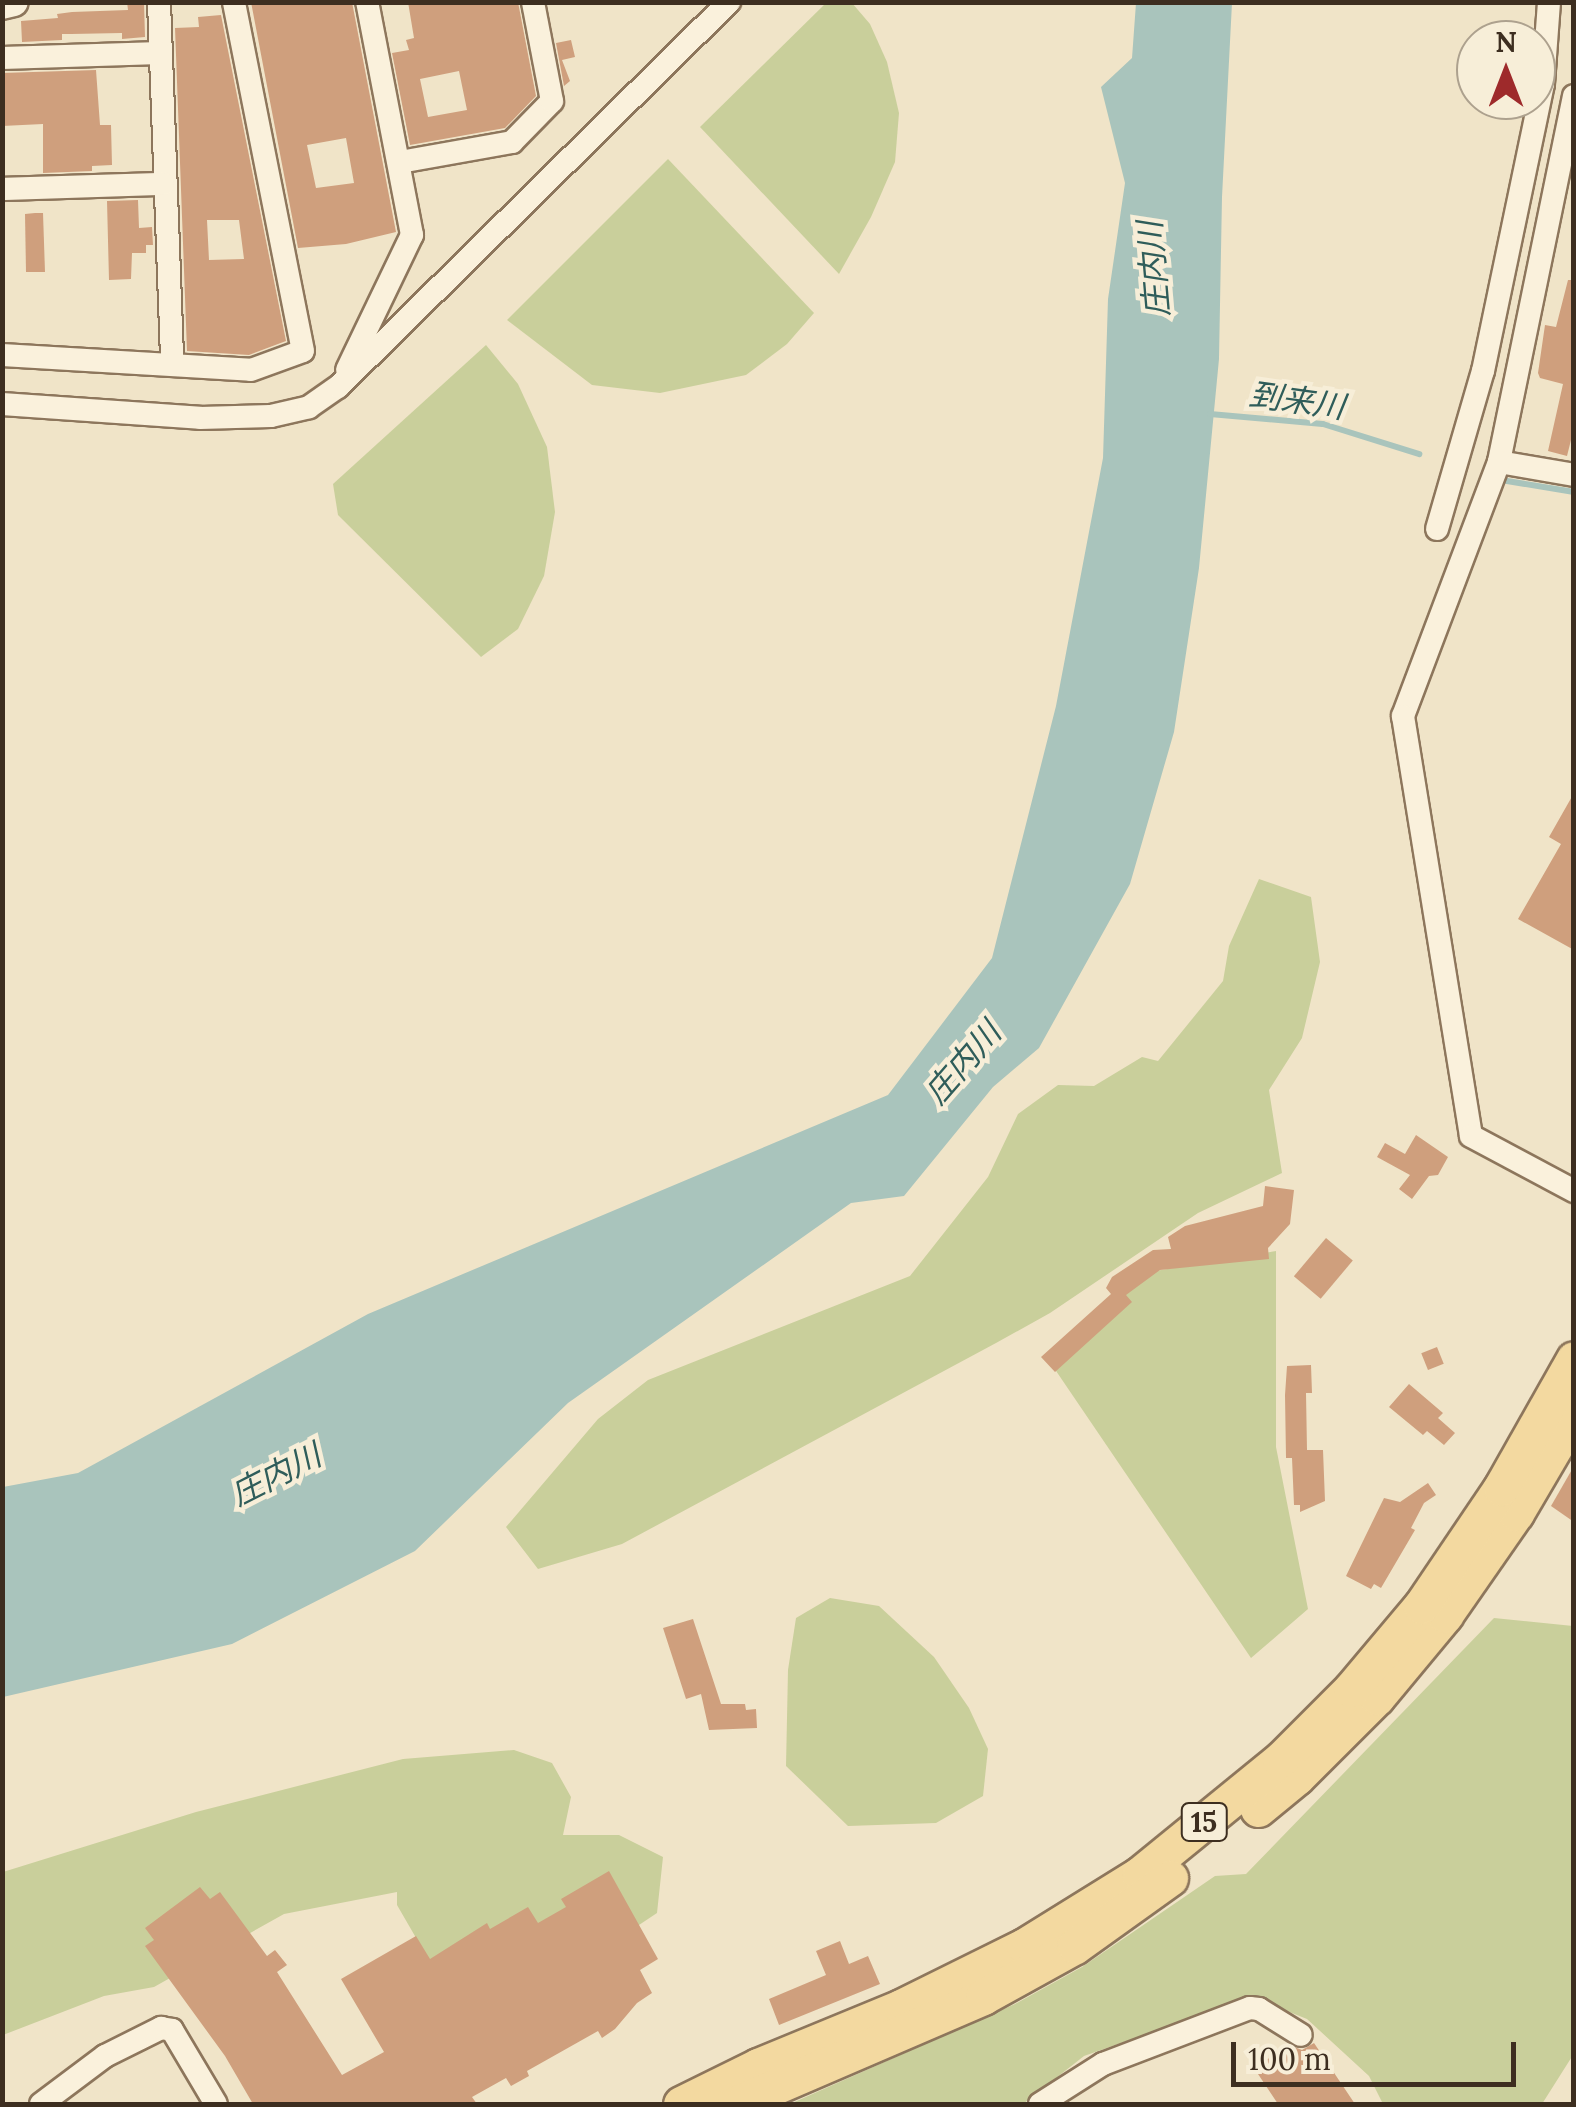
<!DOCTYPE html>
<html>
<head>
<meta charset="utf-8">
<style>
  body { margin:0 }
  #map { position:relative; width:1576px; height:2107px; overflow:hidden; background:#f0e4c8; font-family:Lora,"Noto Sans JP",serif }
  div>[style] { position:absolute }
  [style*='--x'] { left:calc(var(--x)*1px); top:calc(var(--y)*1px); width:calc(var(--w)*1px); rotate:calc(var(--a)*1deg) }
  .green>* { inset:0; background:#c9cf9b }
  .water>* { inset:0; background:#a9c4bc }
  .stream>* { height:6px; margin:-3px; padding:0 3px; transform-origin:3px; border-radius:3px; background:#a9c4bc }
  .building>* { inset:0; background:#cf9f7d; transform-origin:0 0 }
  .roads { filter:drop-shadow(2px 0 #8d765c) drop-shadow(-2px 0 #8d765c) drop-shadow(0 2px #8d765c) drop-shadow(0 -2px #8d765c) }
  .minor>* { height:22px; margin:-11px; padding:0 11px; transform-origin:11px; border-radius:11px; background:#faf1dc }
  .tertiary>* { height:28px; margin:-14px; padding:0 14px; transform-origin:14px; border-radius:14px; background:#faf1dc }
  .primary>* { height:35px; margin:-17.5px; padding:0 17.5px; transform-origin:17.5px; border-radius:17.5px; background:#f3d9a0 }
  span { translate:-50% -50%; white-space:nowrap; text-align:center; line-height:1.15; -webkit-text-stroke:9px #f7eed8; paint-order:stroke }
  .shield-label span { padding:2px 8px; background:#f7eed8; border:2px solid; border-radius:8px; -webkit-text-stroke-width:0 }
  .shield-label { font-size:28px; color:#3d2e20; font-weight:700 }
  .water-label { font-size:32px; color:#2f5d5a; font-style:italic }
  .frame { position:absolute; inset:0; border:5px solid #3d2e20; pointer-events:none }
  .north { position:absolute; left:1456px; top:20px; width:100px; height:100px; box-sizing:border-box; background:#f7eed8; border:2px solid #ada18e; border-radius:50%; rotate:0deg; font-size:28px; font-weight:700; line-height:40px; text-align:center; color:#3d2e20 }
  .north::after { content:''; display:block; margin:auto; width:35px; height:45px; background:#9e2a2b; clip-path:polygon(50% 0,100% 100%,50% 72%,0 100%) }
  .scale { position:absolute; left:1231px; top:2042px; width:285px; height:45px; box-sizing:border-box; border:5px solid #3d2e20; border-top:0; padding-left:12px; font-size:30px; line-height:35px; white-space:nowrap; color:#3d2e20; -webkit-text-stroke:8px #f7eed8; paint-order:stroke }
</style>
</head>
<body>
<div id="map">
  <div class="green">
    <div style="clip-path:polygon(827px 2px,852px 3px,870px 24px,887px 62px,899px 113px,895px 162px,871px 217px,839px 274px,700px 127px)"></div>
    <div style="clip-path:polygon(668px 159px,814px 313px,787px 344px,746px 375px,660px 393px,592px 385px,507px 320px)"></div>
    <div style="clip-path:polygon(486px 345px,518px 384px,547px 447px,555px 512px,544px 576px,518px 629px,481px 657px,338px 515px,333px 484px)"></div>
    <div style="clip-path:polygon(1259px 879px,1311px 897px,1320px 962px,1302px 1038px,1269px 1090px,1282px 1173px,1198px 1213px,1050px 1313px,996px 1343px,622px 1544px,538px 1569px,506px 1527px,598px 1419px,648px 1380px,910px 1276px,988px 1177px,1018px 1114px,1058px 1085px,1094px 1086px,1142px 1057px,1158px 1061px,1223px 981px,1229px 946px)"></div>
    <div style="clip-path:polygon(1276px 1251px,1276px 1447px,1308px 1609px,1251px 1658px,1052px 1365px,1149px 1272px)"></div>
    <div style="clip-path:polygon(830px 1598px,879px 1606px,934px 1657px,969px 1708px,988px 1749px,983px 1796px,936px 1823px,848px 1826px,786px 1766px,788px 1670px,796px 1618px)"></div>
    <div style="clip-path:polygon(1494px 1618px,1573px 1626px,1573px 2055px,1542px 2104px,1383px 2104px,1369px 2076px,1307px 2019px,1252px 1997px,1084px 2056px,1023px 2104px,790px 2104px,1015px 2004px,1082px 1967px,1215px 1876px,1246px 1874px)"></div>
    <div style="clip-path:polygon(514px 1750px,552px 1763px,571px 1797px,563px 1835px,619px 1835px,663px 1857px,657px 1913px,582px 1963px,430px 1962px,397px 1905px,397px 1892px,284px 1914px,154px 1987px,104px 1996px,3px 2035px,3px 1872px,196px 1812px,403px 1759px)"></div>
  </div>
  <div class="water">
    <div style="clip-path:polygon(1136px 3px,1232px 3px,1222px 197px,1219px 359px,1199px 568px,1174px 732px,1130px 884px,1039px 1048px,993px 1087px,904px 1196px,851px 1203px,568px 1403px,415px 1551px,232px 1644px,3px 1697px,3px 1487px,78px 1473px,368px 1314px,888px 1095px,992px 958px,1056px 706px,1103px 458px,1108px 299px,1125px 183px,1101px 87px,1132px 58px)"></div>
  </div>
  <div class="stream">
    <div style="--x:1210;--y:414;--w:113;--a:5.1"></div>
    <div style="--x:1323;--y:424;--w:101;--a:17.4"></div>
    <div style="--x:1501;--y:480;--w:74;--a:9.3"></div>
  </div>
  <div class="building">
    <div style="clip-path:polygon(127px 2px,144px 2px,145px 37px,122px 39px,122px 33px,71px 34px,62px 34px,62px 40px,22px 42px,21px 21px,58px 18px,57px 14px,72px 12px,128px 10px)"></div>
    <div style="clip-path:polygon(evenodd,251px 2px,352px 2px,396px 232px,346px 244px,298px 248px,251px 2px,346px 138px,354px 183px,316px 188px,307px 145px,346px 138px)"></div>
    <div style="clip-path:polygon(evenodd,408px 2px,518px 2px,536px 96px,505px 128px,410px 145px,392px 53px,409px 50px,406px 40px,414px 38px,408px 2px,459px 71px,467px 110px,428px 117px,420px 79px,459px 71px)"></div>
    <div style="clip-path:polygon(evenodd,221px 15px,286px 341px,249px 355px,187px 351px,175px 28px,199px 27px,198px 17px,221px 15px,207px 220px,239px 220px,244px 259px,209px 260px,207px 220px)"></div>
    <div style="clip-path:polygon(571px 40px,575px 57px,562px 60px,570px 81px,564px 86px,556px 43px)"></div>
    <div style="clip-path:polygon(96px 70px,100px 125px,111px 125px,112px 165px,92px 166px,92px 171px,43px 173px,43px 124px,2px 126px,2px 73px)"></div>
    <div style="clip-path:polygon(138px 200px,139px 228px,152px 227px,153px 245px,146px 245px,146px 253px,132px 253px,131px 279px,109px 280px,107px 201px)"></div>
    <div style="clip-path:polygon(35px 213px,43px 213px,45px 272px,26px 272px,25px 214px)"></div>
    <div style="clip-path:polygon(1568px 280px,1574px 280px,1574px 428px,1567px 456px,1548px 451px,1563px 384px,1540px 378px,1538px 373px,1545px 325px,1556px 327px)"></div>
    <div style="clip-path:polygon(1574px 793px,1574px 950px,1518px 919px,1561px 844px,1549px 837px)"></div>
    <div style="clip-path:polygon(1416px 1135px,1448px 1157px,1438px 1175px,1429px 1176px,1412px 1199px,1399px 1189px,1410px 1175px,1377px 1157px,1385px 1143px,1405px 1154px)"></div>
    <div style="clip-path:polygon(1265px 1186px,1294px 1190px,1290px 1224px,1268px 1248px,1269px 1259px,1160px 1270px,1126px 1295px,1132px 1302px,1055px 1372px,1041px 1357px,1111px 1294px,1106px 1288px,1112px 1277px,1153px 1250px,1171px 1249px,1168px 1237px,1185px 1226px,1263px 1206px)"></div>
    <div style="left:1326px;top:1238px;width:35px;height:50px;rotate:40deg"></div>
    <div style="left:1437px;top:1347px;width:18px;height:17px;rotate:68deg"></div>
    <div style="clip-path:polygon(1311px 1365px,1312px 1393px,1306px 1393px,1307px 1450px,1323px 1450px,1325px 1501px,1300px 1512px,1300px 1505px,1294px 1505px,1292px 1458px,1286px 1458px,1285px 1395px,1287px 1366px)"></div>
    <div style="clip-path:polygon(1409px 1384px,1443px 1413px,1438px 1418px,1455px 1433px,1444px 1445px,1427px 1431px,1423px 1435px,1389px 1407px)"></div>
    <div style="clip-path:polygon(1574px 1466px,1574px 1522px,1551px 1506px)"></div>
    <div style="clip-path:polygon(1428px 1483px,1436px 1495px,1424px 1503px,1411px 1528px,1415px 1530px,1381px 1588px,1374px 1584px,1371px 1589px,1346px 1576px,1384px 1498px,1400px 1502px)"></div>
    <div style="clip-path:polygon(693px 1619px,721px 1704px,745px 1704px,746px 1710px,756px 1709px,757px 1728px,709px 1730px,701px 1694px,686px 1699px,663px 1628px)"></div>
    <div style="clip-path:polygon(609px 1871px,658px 1959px,640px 1970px,652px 1993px,637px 2003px,615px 2029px,602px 2038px,598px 2031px,527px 2071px,529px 2076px,511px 2086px,506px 2078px,472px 2097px,477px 2104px,253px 2104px,225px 2056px,145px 1946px,154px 1940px,145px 1928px,200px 1887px,210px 1899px,220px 1892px,267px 1956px,275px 1950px,287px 1965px,277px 1972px,342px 2075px,384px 2052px,341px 1979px,416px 1936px,430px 1959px,487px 1923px,490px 1929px,528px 1907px,538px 1923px,566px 1907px,561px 1899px)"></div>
    <div style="clip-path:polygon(840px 1941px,849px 1964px,868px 1956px,880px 1984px,779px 2025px,769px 1999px,826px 1975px,816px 1951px)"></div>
    <div style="clip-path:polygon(1314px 2043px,1355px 2104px,1278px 2104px,1254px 2068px,1289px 2045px,1302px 2050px)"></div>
  </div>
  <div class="roads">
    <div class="minor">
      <div style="--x:159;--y:2;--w:361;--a:87.9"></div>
      <div style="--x:2;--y:58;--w:158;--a:-1.8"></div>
      <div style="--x:1574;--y:96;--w:374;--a:101.6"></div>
      <div style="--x:1499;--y:462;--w:76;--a:9.8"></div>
      <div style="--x:400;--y:162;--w:114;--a:-10.1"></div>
      <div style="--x:512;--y:142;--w:57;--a:-45.7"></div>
      <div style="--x:552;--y:101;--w:101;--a:-100.9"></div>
      <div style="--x:2;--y:189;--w:161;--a:-1.8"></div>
      <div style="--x:2;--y:355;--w:249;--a:3.4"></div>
      <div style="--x:251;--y:370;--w:55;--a:-20.1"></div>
      <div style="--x:303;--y:351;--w:356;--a:-101.2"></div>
      <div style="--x:347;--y:370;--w:150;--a:-64.3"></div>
      <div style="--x:412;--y:235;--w:237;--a:-100.9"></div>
      <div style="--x:2;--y:404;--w:198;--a:4"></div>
      <div style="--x:200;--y:418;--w:71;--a:-1.6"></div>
      <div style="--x:271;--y:416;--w:39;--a:-13"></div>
      <div style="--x:309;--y:407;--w:35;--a:-35"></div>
      <div style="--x:338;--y:387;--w:549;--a:-44.56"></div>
      <div style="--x:1499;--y:462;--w:272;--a:110.7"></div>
      <div style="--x:1403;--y:716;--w:425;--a:80.8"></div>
      <div style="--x:1471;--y:1136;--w:117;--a:28.1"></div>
      <div style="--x:1437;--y:529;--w:165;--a:-73.8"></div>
      <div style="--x:1483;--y:371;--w:293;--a:-78.2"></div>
      <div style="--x:1543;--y:84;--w:82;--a:-85.8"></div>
      <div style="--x:41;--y:2104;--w:80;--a:-36.9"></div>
      <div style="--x:105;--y:2056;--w:63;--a:-26.6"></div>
      <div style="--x:161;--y:2028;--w:11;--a:10"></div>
      <div style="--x:172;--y:2030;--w:86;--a:59.3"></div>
      <div style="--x:1040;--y:2104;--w:75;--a:-32.4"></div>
      <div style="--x:1103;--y:2064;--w:157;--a:-20.9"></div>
      <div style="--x:1250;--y:2008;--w:9;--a:6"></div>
      <div style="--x:1259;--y:2009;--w:49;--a:31.8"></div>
    </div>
    <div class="tertiary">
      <div style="--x:2;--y:5;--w:12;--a:-14"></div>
    </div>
    <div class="primary">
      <div style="--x:1258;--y:1809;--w:50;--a:-39.4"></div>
      <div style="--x:1297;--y:1777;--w:113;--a:-45"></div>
      <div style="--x:1377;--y:1697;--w:107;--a:-50.3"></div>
      <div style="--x:1445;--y:1615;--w:124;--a:-55.2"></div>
      <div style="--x:1516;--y:1513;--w:115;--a:-59.6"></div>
      <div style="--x:681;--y:2104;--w:86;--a:-26.3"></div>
      <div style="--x:758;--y:2066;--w:155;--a:-22.4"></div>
      <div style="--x:901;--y:2007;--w:137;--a:-26.4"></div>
      <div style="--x:1024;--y:1946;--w:137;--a:-31.8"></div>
      <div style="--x:1140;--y:1874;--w:181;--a:-39.2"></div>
      <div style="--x:1280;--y:1760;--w:100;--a:-45"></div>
      <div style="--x:1351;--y:1689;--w:109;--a:-49.9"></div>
      <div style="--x:1421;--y:1606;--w:143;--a:-55.9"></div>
      <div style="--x:1501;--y:1488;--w:148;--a:-60.5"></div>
      <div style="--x:735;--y:2104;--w:270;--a:-23.3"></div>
      <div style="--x:983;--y:1997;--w:105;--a:-29"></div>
      <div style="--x:1075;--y:1946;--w:117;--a:-35.6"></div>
    </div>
  </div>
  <div class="shield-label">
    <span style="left:1204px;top:1822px">15</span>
  </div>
  <div class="water-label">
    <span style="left:1154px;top:269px;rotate:-95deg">庄内川</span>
    <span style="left:1297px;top:401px;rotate:8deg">到来川</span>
    <span style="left:963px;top:1063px;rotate:-49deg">庄内川</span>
    <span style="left:276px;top:1475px;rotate:-27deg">庄内川</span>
  </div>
  <div class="frame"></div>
  <div class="north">N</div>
  <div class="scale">100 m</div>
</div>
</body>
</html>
